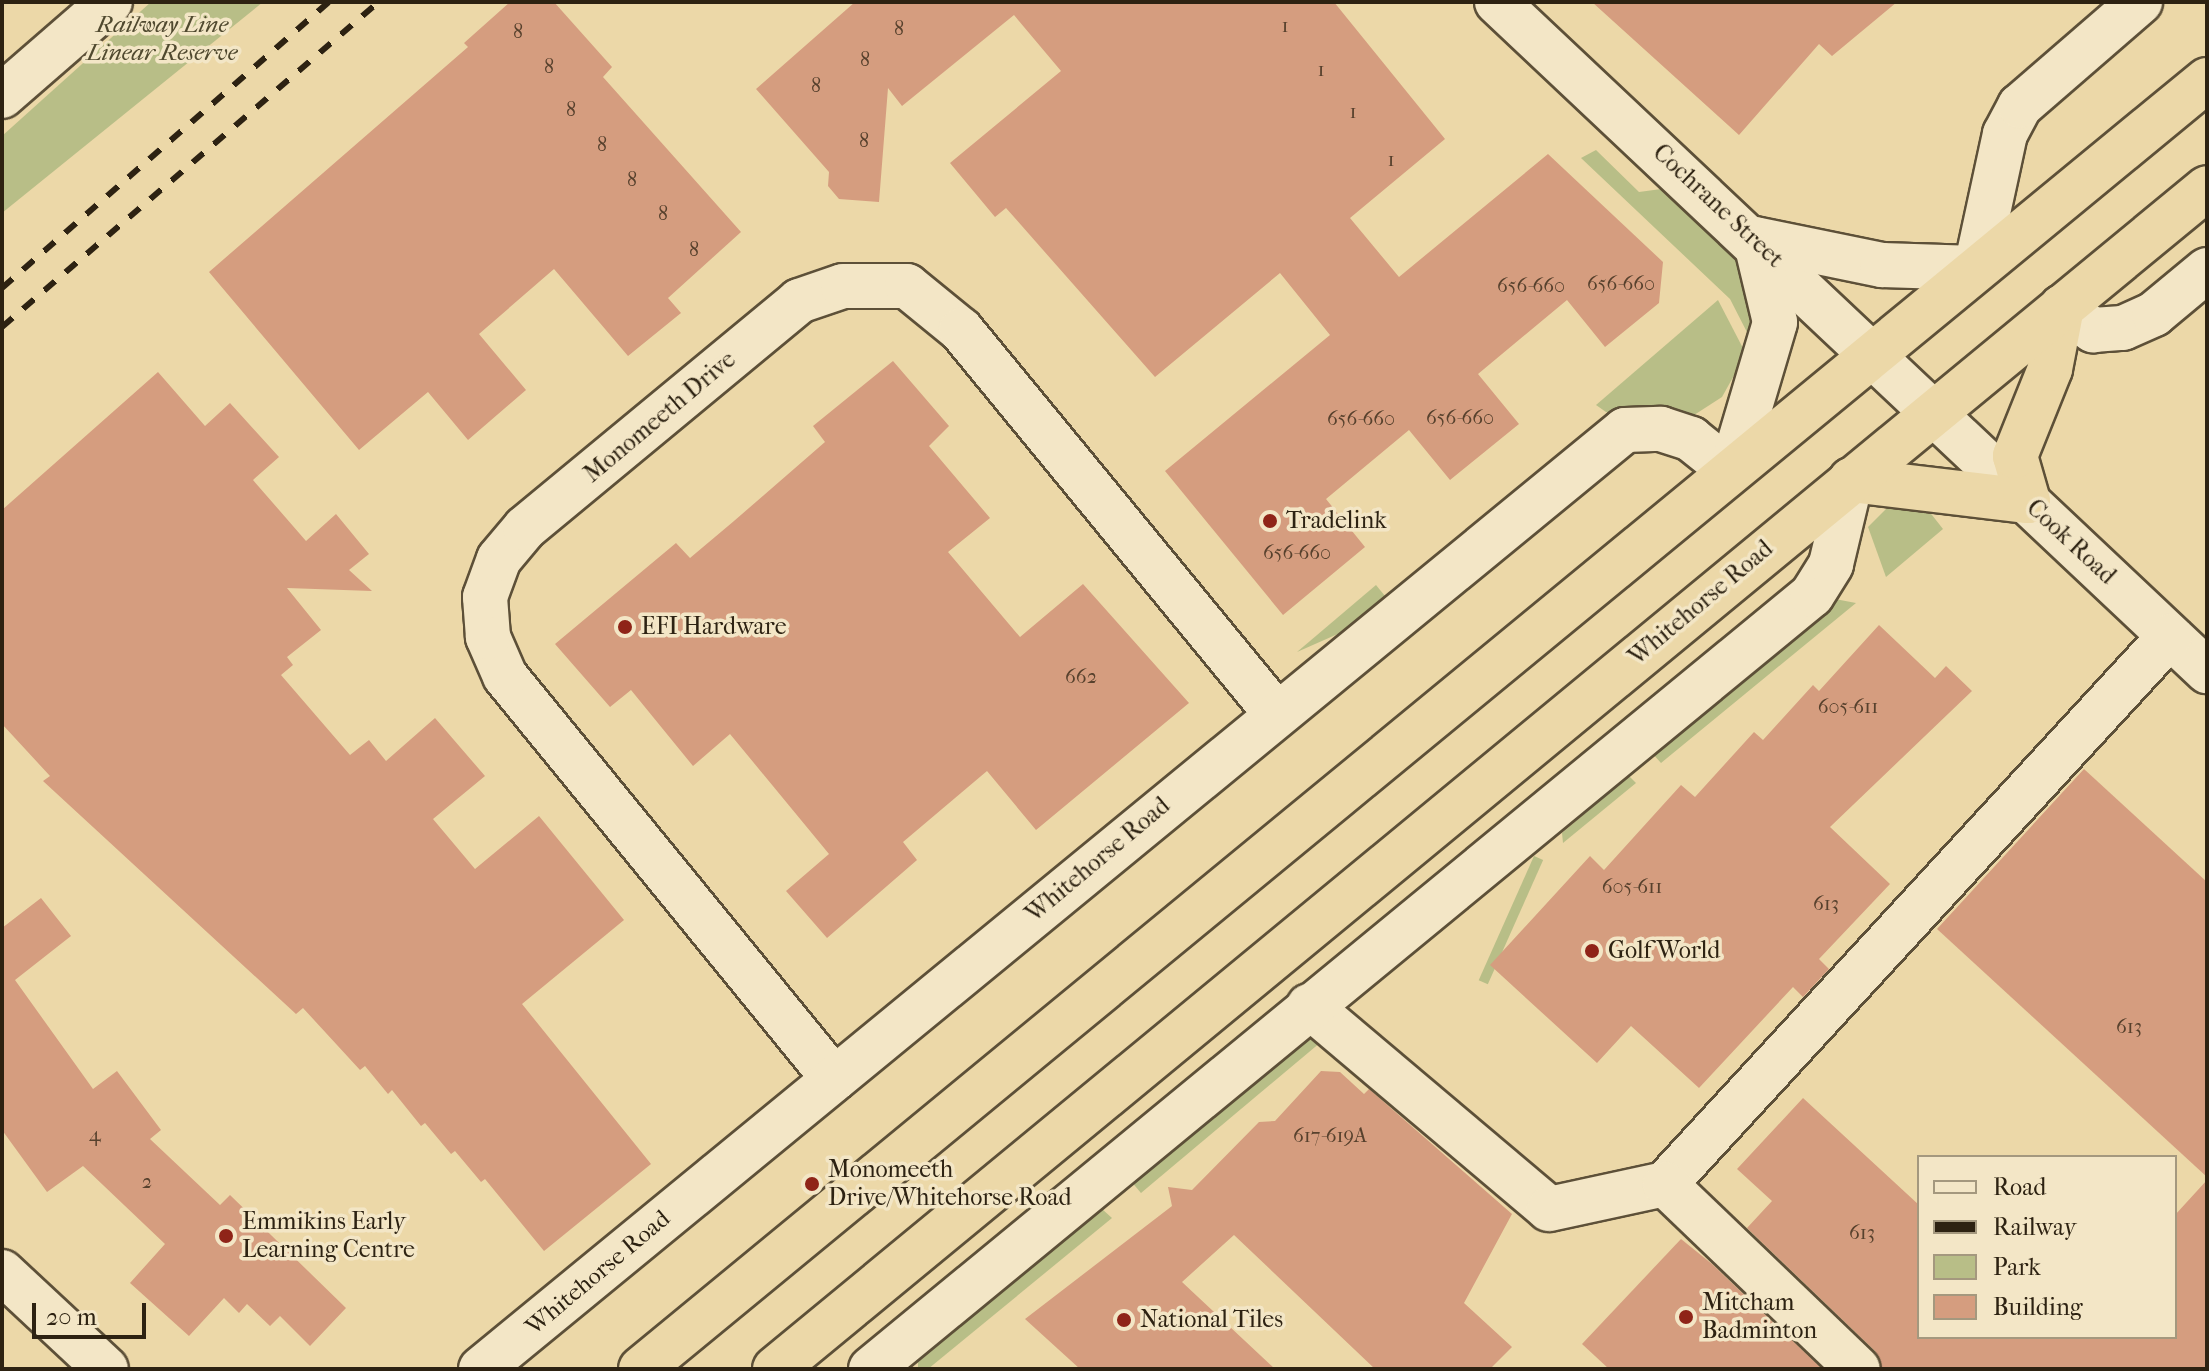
<!DOCTYPE html>
<html>
<head>
<meta charset="utf-8">
<style>
  body { margin:0 }
  #map { position:relative; width:2209px; height:1371px; overflow:hidden; background:#ecd8a8; font-family:"IM FELL French Canon",serif }
  div>[style] { position:absolute }
  [style*='--x'] { left:calc(var(--x)*1px); top:calc(var(--y)*1px); width:calc(var(--w)*1px); rotate:calc(var(--a)*1deg) }
  .green>* { inset:0; background:#b8be87; transform-origin:0 0 }
  .building>* { inset:0; background:#d59d7f }
  .roads { filter:drop-shadow(2px 0 #5d5038) drop-shadow(-2px 0 #5d5038) drop-shadow(0 2px #5d5038) drop-shadow(0 -2px #5d5038) }
  .minor>* { height:44px; margin:-22px; padding:0 22px; transform-origin:22px; border-radius:22px; background:#f3e6c6 }
  .highway>* { height:44px; margin:-22px; padding:0 22px; transform-origin:22px; border-radius:22px; background:#ecd8a8 }
  .rail>* { height:6px; margin-top:-3px; transform-origin:0; background:repeating-linear-gradient(90deg,#2d2212 0 14px,transparent 0 28px) }
  .dots>* { width:22px; height:22px; translate:-50% -50%; box-sizing:border-box; border:4px solid #f3e6c6; border-radius:50% }
  span { translate:-50% -50%; white-space:nowrap; text-align:center; line-height:1.15; -webkit-text-stroke:7px #f3e6c6; paint-order:stroke }
  .number-label { font-size:20px; color:#57412d }
  .number-label span { -webkit-text-stroke-width:0 }
  .park-label { font-size:24px; color:#50492f; font-style:italic }
  .street-label { font-size:24px; color:#2d2212 }
  .poi-label { font-size:24px; color:#2d2212 }
  .left { translate:0 -50%; text-align:left }
  .frame { position:absolute; inset:0; border:4px solid #2d2212; pointer-events:none }
  .legend { position:absolute; left:1917px; top:1155px; width:260px; height:184px; box-sizing:border-box; background:#f3e6c6; border:2px solid #a4987e; margin:0; padding:10px 14px; list-style:none; font-size:24px; color:#2d2212 }
  .legend li { display:flex; align-items:center; gap:16px; height:40px }
  .legend b { width:40px; border:2px solid #a4987e }
  .scale { position:absolute; left:32px; top:1303px; width:114px; height:36px; box-sizing:border-box; border:4px solid #2d2212; border-top:0; padding-left:10px; font-size:24px; line-height:28px; white-space:nowrap; color:#2d2212; -webkit-text-stroke:6px #f3e6c6; paint-order:stroke }
</style>
</head>
<body>
<div id="map">
  <div class="green">
    <div style="clip-path:polygon(151px 2px,263px 2px,2px 213px,2px 136px)"></div>
    <div style="clip-path:polygon(1596px 150px,1639px 192px,1676px 187px,1704px 219px,1743px 270px,1754px 322px,1751px 340px,1730px 299px,1581px 158px)"></div>
    <div style="clip-path:polygon(1718px 300px,1746px 354px,1722px 397px,1691px 417px,1606px 412px,1596px 405px)"></div>
    <div style="clip-path:polygon(1921px 501px,1943px 529px,1886px 577px,1868px 527px,1888px 507px)"></div>
    <div style="clip-path:polygon(1376px 585px,1385px 596px,1340px 633px,1297px 652px)"></div>
    <div style="clip-path:polygon(1835px 599px,1856px 603px,1661px 763px,1652px 753px,1816px 623px)"></div>
    <div style="clip-path:polygon(1629px 776px,1636px 783px,1563px 843px,1562px 833px)"></div>
    <div style="left:1534px;top:856px;width:10px;height:136px;rotate:24deg"></div>
    <div style="left:1321px;top:1042px;width:235px;height:18px;rotate:140deg"></div>
    <div style="clip-path:polygon(1102px 1209px,1112px 1218px,928px 1369px,918px 1369px,918px 1362px)"></div>
  </div>
  <div class="building">
    <div style="clip-path:polygon(510px 2px,554px 2px,612px 67px,603px 77px,741px 232px,668px 298px,681px 313px,628px 356px,554px 269px,479px 334px,526px 390px,468px 440px,428px 392px,359px 450px,209px 272px,468px 47px,464px 43px)"></div>
    <div style="clip-path:polygon(855px 2px,1334px 2px,1445px 139px,1350px 218px,1399px 277px,1548px 154px,1663px 262px,1659px 303px,1605px 347px,1567px 300px,1478px 374px,1519px 424px,1450px 480px,1409px 430px,1326px 499px,1365px 547px,1283px 615px,1165px 471px,1330px 335px,1280px 273px,1155px 377px,1006px 208px,995px 217px,950px 163px,1061px 71px,1014px 15px,902px 106px,888px 88px,879px 202px,839px 199px,828px 186px,829px 172px,756px 89px)"></div>
    <div style="clip-path:polygon(1592px 2px,1897px 2px,1832px 56px,1819px 44px,1739px 135px)"></div>
    <div style="clip-path:polygon(893px 361px,949px 426px,929px 446px,990px 518px,948px 552px,1020px 637px,1083px 584px,1189px 703px,1036px 830px,987px 771px,903px 842px,917px 860px,827px 938px,786px 891px,829px 854px,730px 734px,693px 766px,631px 690px,610px 707px,555px 644px,676px 543px,690px 558px,734px 521px,825px 442px,813px 426px)"></div>
    <div style="clip-path:polygon(158px 372px,205px 426px,230px 403px,279px 457px,253px 480px,306px 541px,336px 514px,369px 554px,349px 570px,372px 591px,287px 588px,321px 630px,287px 657px,293px 665px,281px 675px,350px 755px,369px 740px,386px 761px,435px 718px,485px 776px,433px 819px,475px 869px,539px 816px,624px 920px,522px 1004px,651px 1164px,544px 1251px,485px 1179px,481px 1182px,455px 1151px,451px 1154px,425px 1123px,421px 1126px,392px 1090px,388px 1094px,365px 1066px,360px 1070px,303px 1008px,296px 1014px,43px 781px,50px 776px,2px 724px,2px 510px)"></div>
    <div style="clip-path:polygon(1879px 625px,1935px 678px,1946px 666px,1972px 691px,1830px 827px,1890px 884px,1819px 959px,1829px 969px,1803px 997px,1793px 987px,1699px 1088px,1631px 1026px,1597px 1063px,1490px 965px,1590px 856px,1604px 870px,1681px 785px,1695px 797px,1754px 732px,1763px 740px,1813px 685px,1819px 691px)"></div>
    <div style="clip-path:polygon(2084px 769px,2207px 882px,2207px 1177px,1937px 929px)"></div>
    <div style="clip-path:polygon(41px 898px,71px 936px,15px 980px,93px 1089px,117px 1071px,161px 1130px,150px 1139px,220px 1205px,230px 1195px,346px 1308px,310px 1346px,280px 1316px,270px 1326px,247px 1304px,239px 1313px,224px 1298px,189px 1336px,130px 1283px,165px 1244px,83px 1166px,47px 1192px,2px 1130px,2px 928px)"></div>
    <div style="clip-path:polygon(1321px 1071px,1340px 1072px,1364px 1094px,1369px 1089px,1512px 1214px,1464px 1303px,1512px 1347px,1490px 1369px,1375px 1369px,1234px 1235px,1182px 1282px,1275px 1369px,1080px 1369px,1025px 1319px,1172px 1206px,1168px 1187px,1192px 1190px,1259px 1122px,1275px 1121px)"></div>
    <div style="clip-path:polygon(1803px 1098px,1919px 1205px,1919px 1337px,2175px 1337px,2175px 1215px,2207px 1180px,2207px 1369px,1882px 1369px,1875px 1351px,1747px 1228px,1772px 1201px,1737px 1169px)"></div>
    <div style="clip-path:polygon(1681px 1239px,1712px 1264px,1822px 1369px,1609px 1369px,1582px 1344px)"></div>
  </div>
  <div class="roads">
    <div class="minor">
      <div style="--x:1497;--y:2;--w:976;--a:43.3"></div>
      <div style="--x:2;--y:96;--w:143;--a:-41"></div>
      <div style="--x:2062;--y:307;--w:39;--a:37"></div>
      <div style="--x:2093;--y:330;--w:30;--a:-4"></div>
      <div style="--x:2123;--y:328;--w:34;--a:-24"></div>
      <div style="--x:2154;--y:314;--w:69;--a:-39.7"></div>
      <div style="--x:1309;--y:1006;--w:314;--a:40.2"></div>
      <div style="--x:1549;--y:1209;--w:119;--a:-12.2"></div>
      <div style="--x:1665;--y:1184;--w:745;--a:-47.34"></div>
      <div style="--x:834;--y:1079;--w:520;--a:-129.23"></div>
      <div style="--x:505;--y:676;--w:43;--a:-113.6"></div>
      <div style="--x:488;--y:637;--w:40;--a:-94.3"></div>
      <div style="--x:485;--y:597;--w:40;--a:-69.8"></div>
      <div style="--x:499;--y:559;--w:40;--a:-50"></div>
      <div style="--x:525;--y:528;--w:356;--a:-39.6"></div>
      <div style="--x:799;--y:301;--w:46;--a:-18.8"></div>
      <div style="--x:843;--y:286;--w:64;--a:0"></div>
      <div style="--x:907;--y:286;--w:70;--a:39.2"></div>
      <div style="--x:961;--y:330;--w:496;--a:50.6"></div>
      <div style="--x:1665;--y:1184;--w:267;--a:43.8"></div>
      <div style="--x:2;--y:1272;--w:142;--a:43"></div>
      <div style="--x:481;--y:1369;--w:1480;--a:-39.38"></div>
      <div style="--x:1625;--y:430;--w:36;--a:-2"></div>
      <div style="--x:1661;--y:429;--w:32;--a:18"></div>
      <div style="--x:1691;--y:439;--w:51;--a:38.7"></div>
      <div style="--x:1731;--y:471;--w:155;--a:-73.5"></div>
      <div style="--x:1775;--y:322;--w:85;--a:-103.5"></div>
      <div style="--x:1755;--y:239;--w:130;--a:11.6"></div>
      <div style="--x:1882;--y:265;--w:94;--a:1.8"></div>
      <div style="--x:1976;--y:268;--w:137;--a:-77.8"></div>
      <div style="--x:2005;--y:134;--w:32;--a:-62"></div>
      <div style="--x:2020;--y:106;--w:159;--a:-40.9"></div>
      <div style="--x:871;--y:1369;--w:1218;--a:-39.44"></div>
      <div style="--x:1812;--y:595;--w:36;--a:-58"></div>
      <div style="--x:1831;--y:564;--w:86;--a:-76.6"></div>
    </div>
    <div class="highway">
      <div style="--x:1851;--y:480;--w:178;--a:6.8"></div>
      <div style="--x:2028;--y:501;--w:47;--a:-106.1"></div>
      <div style="--x:2015;--y:456;--w:94;--a:-68.1"></div>
      <div style="--x:2050;--y:369;--w:63;--a:-79"></div>
      <div style="--x:641;--y:1369;--w:2028;--a:-39.46"></div>
      <div style="--x:775;--y:1369;--w:1856;--a:-39.51"></div>
    </div>
  </div>
  <div class="rail">
    <div style="--x:2;--y:288;--w:434;--a:-41.2"></div>
    <div style="--x:2;--y:327;--w:497;--a:-40.8"></div>
  </div>
  <div class="dots">
    <div style="left:1270px;top:521px;background:#8f2418"></div>
    <div style="left:625px;top:627px;background:#8f2418"></div>
    <div style="left:1592px;top:951px;background:#8f2418"></div>
    <div style="left:812px;top:1184px;background:#8f2418"></div>
    <div style="left:226px;top:1236px;background:#8f2418"></div>
    <div style="left:1686px;top:1317px;background:#8f2418"></div>
    <div style="left:1124px;top:1320px;background:#8f2418"></div>
  </div>
  <div class="number-label">
    <span style="left:1285px;top:25px">1</span>
    <span style="left:899px;top:28px">8</span>
    <span style="left:518px;top:31px">8</span>
    <span style="left:865px;top:59px">8</span>
    <span style="left:549px;top:66px">8</span>
    <span style="left:1321px;top:69px">1</span>
    <span style="left:816px;top:85px">8</span>
    <span style="left:571px;top:109px">8</span>
    <span style="left:1353px;top:111px">1</span>
    <span style="left:864px;top:140px">8</span>
    <span style="left:602px;top:144px">8</span>
    <span style="left:1391px;top:159px">1</span>
    <span style="left:632px;top:179px">8</span>
    <span style="left:663px;top:213px">8</span>
    <span style="left:694px;top:249px">8</span>
    <span style="left:1621px;top:283px">656-660</span>
    <span style="left:1531px;top:285px">656-660</span>
    <span style="left:1460px;top:417px">656-660</span>
    <span style="left:1361px;top:418px">656-660</span>
    <span style="left:1297px;top:552px">656-660</span>
    <span style="left:1081px;top:676px">662</span>
    <span style="left:1848px;top:706px">605-611</span>
    <span style="left:1632px;top:886px">605-611</span>
    <span style="left:1826px;top:903px">613</span>
    <span style="left:2129px;top:1026px">613</span>
    <span style="left:95px;top:1134px">4</span>
    <span style="left:1330px;top:1135px">617-619A</span>
    <span style="left:147px;top:1181px">2</span>
    <span style="left:1862px;top:1232px">613</span>
  </div>
  <div class="park-label">
    <span style="left:162px;top:39px">Railway Line<br>Linear Reserve</span>
  </div>
  <div class="street-label">
    <span style="left:1718px;top:206px;rotate:43deg">Cochrane Street</span>
    <span style="left:660px;top:417px;rotate:-40deg">Monomeeth Drive</span>
    <span style="left:2071px;top:542px;rotate:43deg">Cook Road</span>
    <span style="left:1701px;top:603px;rotate:-40deg">Whitehorse Road</span>
    <span style="left:1098px;top:860px;rotate:-40deg">Whitehorse Road</span>
    <span style="left:598px;top:1273px;rotate:-40deg">Whitehorse Road</span>
  </div>
  <div class="poi-label">
    <span class="left" style="left:1286px;top:521px">Tradelink</span>
    <span class="left" style="left:641px;top:627px">EFI Hardware</span>
    <span class="left" style="left:1608px;top:951px">Golf World</span>
    <span class="left" style="left:828px;top:1184px">Monomeeth<br>Drive/Whitehorse Road</span>
    <span class="left" style="left:242px;top:1236px">Emmikins Early<br>Learning Centre</span>
    <span class="left" style="left:1702px;top:1317px">Mitcham<br>Badminton</span>
    <span class="left" style="left:1140px;top:1320px">National Tiles</span>
  </div>
  <div class="frame"></div>
  <ul class="legend">
  <li><b style="height:10px;background:#f3e6c6"></b>Road</li>
  <li><b style="height:10px;background:#2d2212"></b>Railway</li>
  <li><b style="height:22px;background:#b8be87"></b>Park</li>
  <li><b style="height:22px;background:#d59d7f"></b>Building</li>
  </ul>
  <div class="scale">20 m</div>
</div>
</body>
</html>
